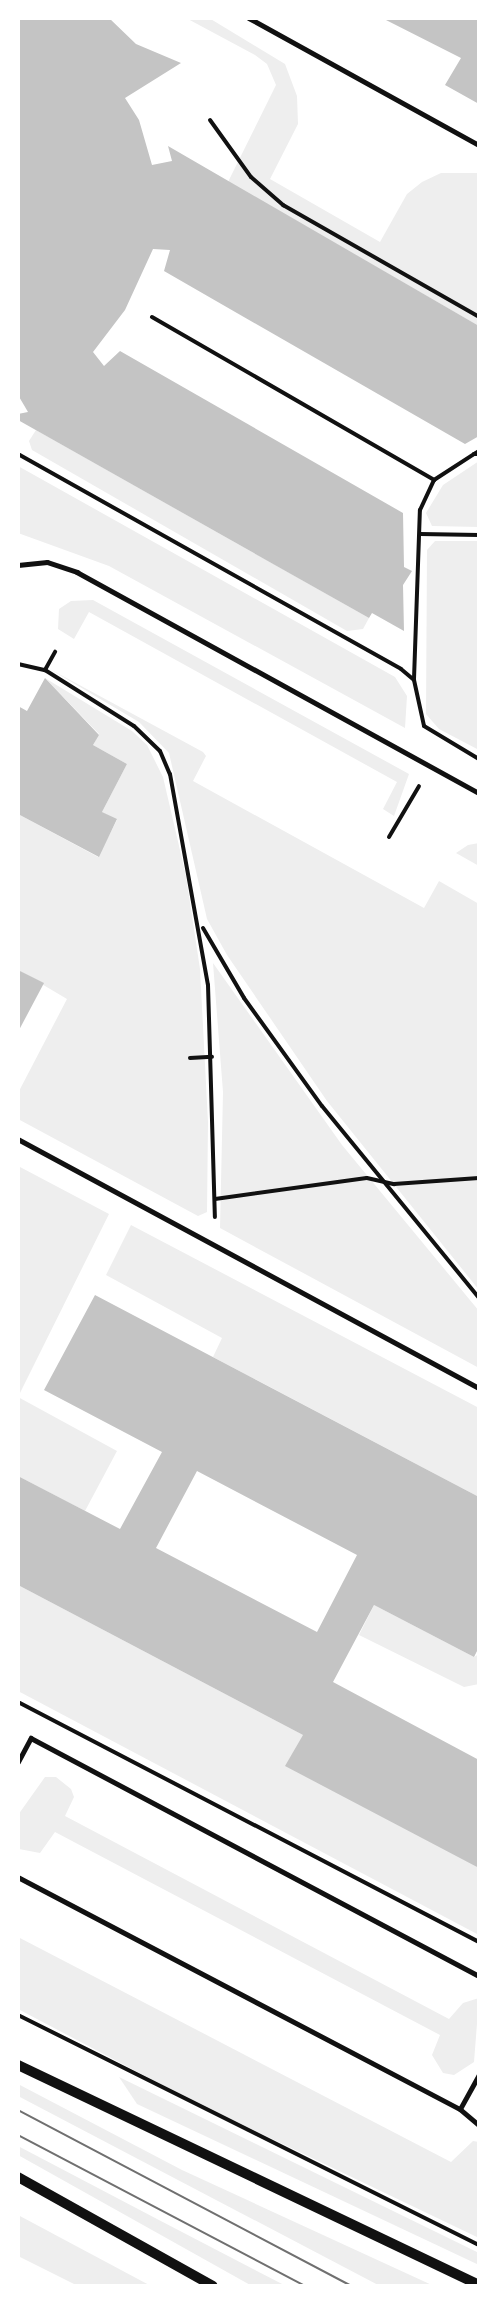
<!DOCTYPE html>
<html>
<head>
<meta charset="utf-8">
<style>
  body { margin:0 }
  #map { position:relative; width:497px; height:2304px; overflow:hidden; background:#fff; font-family:Montserrat,sans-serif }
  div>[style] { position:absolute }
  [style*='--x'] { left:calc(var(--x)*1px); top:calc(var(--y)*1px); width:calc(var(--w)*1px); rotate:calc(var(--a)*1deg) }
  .green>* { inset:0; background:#eee }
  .building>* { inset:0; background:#c4c4c4 }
  .path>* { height:4px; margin:-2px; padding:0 2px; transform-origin:2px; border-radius:2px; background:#111 }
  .service>* { height:4.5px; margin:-2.25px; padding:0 2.25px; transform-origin:2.25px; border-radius:2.25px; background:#111 }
  .tertiary>* { height:10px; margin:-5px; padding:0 5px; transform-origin:5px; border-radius:5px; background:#111 }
  .tram>* { height:1.5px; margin:-0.75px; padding:0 0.75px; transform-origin:0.75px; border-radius:0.75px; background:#707070 }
  span { translate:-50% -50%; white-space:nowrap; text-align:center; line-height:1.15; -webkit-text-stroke:4.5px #fff; paint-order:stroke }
  .frame { position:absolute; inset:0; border:20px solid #fff; pointer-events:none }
</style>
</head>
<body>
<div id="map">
  <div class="green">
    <div style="clip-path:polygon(186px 18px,209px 18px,285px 64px,297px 96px,298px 124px,270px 179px,380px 242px,407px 194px,422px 182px,441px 173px,479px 173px,479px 326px,228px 182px,276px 85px,267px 64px,255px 55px)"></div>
    <div style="clip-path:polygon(36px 430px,369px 618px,363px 629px,347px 631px,32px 450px,29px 441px)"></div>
    <div style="clip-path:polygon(479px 461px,479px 527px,432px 526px,426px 513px,443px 485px)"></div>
    <div style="clip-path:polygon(18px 466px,395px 677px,407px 696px,405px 728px,109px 566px,18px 533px)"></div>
    <div style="clip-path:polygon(435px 541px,479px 541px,479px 750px,439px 729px,426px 714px,427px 550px)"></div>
    <div style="clip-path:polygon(93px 600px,409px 774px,394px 816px,383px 809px,397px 782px,89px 612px,74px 639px,58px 629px,59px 609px,71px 601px)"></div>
    <div style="clip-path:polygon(48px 668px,203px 752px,206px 756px,193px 781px,424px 908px,439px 881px,479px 904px,479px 1290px,327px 1101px,227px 955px,207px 919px,169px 753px,139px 722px)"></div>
    <div style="clip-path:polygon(45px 678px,132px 731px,147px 745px,163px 777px,186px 876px,200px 969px,208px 1122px,207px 1212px,198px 1216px,18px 1119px,18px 1093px,67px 999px,18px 970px,18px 814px,98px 857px,117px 820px,102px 812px,127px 764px,93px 745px,99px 734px)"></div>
    <div style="clip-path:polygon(479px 843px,479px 866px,456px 853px,468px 845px)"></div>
    <div style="clip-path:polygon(213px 963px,342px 1145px,479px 1311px,479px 1368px,220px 1228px,223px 1092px)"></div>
    <div style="clip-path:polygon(20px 1167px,109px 1214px,18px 1397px,117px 1451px,85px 1511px,18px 1476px,18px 1170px)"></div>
    <div style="clip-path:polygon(131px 1225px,479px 1408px,479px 1497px,213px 1357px,222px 1338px,106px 1275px)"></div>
    <div style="clip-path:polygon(18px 1585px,303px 1735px,479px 1868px,479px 1935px,18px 1691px)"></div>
    <div style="clip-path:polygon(374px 1605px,474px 1657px,479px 1654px,479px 1684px,464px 1687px,359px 1635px)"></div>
    <div style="clip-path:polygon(45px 1777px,56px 1777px,71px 1789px,74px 1797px,65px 1816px,449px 2019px,463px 2003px,479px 1998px,474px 2062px,454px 2075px,443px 2073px,432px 2055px,440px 2035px,55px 1832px,40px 1853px,19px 1849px,18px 1815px)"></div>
    <div style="clip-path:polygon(18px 1937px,451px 2162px,473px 2141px,479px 2142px,479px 2238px,191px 2100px,18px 2009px)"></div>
    <div style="clip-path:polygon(119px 2077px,479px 2253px,479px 2265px,137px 2104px)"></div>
    <div style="clip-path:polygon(18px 2084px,182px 2170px,434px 2286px,380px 2286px,18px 2096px)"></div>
    <div style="clip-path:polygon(18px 2146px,157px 2219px,286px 2286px,252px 2286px,18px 2155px)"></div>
    <div style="clip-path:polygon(18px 2215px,151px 2286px,78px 2286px,18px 2256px)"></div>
  </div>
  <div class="building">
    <div style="clip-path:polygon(18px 18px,109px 18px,136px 44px,181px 63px,125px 98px,139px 120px,152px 165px,172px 161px,168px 146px,479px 326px,479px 436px,465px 444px,164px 271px,170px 250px,153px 249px,125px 310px,93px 352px,104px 366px,120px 351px,403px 513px,404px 567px,412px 571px,403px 585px,404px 631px,372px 613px,369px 618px,18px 420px,18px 414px,28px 412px,18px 395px)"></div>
    <div style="clip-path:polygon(382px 18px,479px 18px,479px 104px,445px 85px,461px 58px)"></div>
    <div style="clip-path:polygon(45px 678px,99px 735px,93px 745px,127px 764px,102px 812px,117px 819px,99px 857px,18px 814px,18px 706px,27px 711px)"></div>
    <div style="clip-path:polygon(18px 970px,44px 983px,18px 1032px)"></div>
    <div style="clip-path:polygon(evenodd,95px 1295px,479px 1497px,479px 1647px,474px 1657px,374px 1605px,333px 1682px,479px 1760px,479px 1868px,285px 1766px,303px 1735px,18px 1585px,18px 1476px,120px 1529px,162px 1452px,44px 1390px,95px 1295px,197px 1471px,357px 1555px,317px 1632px,156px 1548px,197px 1471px)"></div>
  </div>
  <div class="path">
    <div style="--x:210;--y:120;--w:70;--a:54.3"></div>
    <div style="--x:251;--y:177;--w:43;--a:41.2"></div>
    <div style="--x:283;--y:205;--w:226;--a:29.7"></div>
    <div style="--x:152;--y:317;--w:326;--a:30"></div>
    <div style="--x:479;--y:451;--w:6;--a:149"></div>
    <div style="--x:474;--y:454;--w:5;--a:0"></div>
    <div style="--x:18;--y:454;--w:439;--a:29.3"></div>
    <div style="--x:401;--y:669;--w:17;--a:40"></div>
    <div style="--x:414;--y:680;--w:47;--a:77.7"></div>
    <div style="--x:424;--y:726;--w:64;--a:31"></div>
    <div style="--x:420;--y:534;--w:59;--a:1"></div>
    <div style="--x:18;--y:664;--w:28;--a:13"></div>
    <div style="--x:45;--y:670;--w:105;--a:32.2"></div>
    <div style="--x:134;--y:726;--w:36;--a:44"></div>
    <div style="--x:160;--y:751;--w:25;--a:67"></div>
    <div style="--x:170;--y:774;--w:214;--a:79.8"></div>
    <div style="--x:208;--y:985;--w:232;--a:88.3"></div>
    <div style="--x:45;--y:670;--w:21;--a:-61"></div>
    <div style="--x:414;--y:679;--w:169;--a:-88"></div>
    <div style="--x:420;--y:510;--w:33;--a:-65"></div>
    <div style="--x:434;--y:480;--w:48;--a:-33"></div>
    <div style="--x:389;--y:837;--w:59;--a:-59.5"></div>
    <div style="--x:203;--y:928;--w:81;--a:59.6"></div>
    <div style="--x:244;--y:998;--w:133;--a:54.2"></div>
    <div style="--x:322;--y:1106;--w:248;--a:50.7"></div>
    <div style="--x:190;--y:1058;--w:22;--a:-3"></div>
    <div style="--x:215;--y:1199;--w:153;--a:-7.9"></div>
    <div style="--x:367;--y:1178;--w:28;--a:13"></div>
    <div style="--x:394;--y:1184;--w:85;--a:-4"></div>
    <div style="--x:18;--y:1702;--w:520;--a:27.5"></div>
    <div style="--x:18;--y:2015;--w:515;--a:26.52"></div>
  </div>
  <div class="service">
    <div style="--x:249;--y:18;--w:263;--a:28.9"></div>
    <div style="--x:18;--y:565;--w:29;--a:-6"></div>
    <div style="--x:47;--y:562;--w:32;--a:18"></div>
    <div style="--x:77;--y:572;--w:459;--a:28.8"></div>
    <div style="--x:18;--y:1139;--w:524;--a:28.37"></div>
    <div style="--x:18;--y:1762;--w:27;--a:-62"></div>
    <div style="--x:31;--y:1738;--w:507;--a:27.98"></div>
    <div style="--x:18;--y:1877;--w:499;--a:27.7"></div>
    <div style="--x:460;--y:2109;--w:25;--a:40"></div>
    <div style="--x:460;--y:2109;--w:39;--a:-61"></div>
  </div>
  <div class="tertiary">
    <div style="--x:18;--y:2065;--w:511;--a:25.51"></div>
    <div style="--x:18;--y:2177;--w:223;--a:29.2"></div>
  </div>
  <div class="tram">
    <div style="--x:18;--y:2110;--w:378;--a:27.8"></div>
    <div style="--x:18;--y:2135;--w:325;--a:27.7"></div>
  </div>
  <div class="frame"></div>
</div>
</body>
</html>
